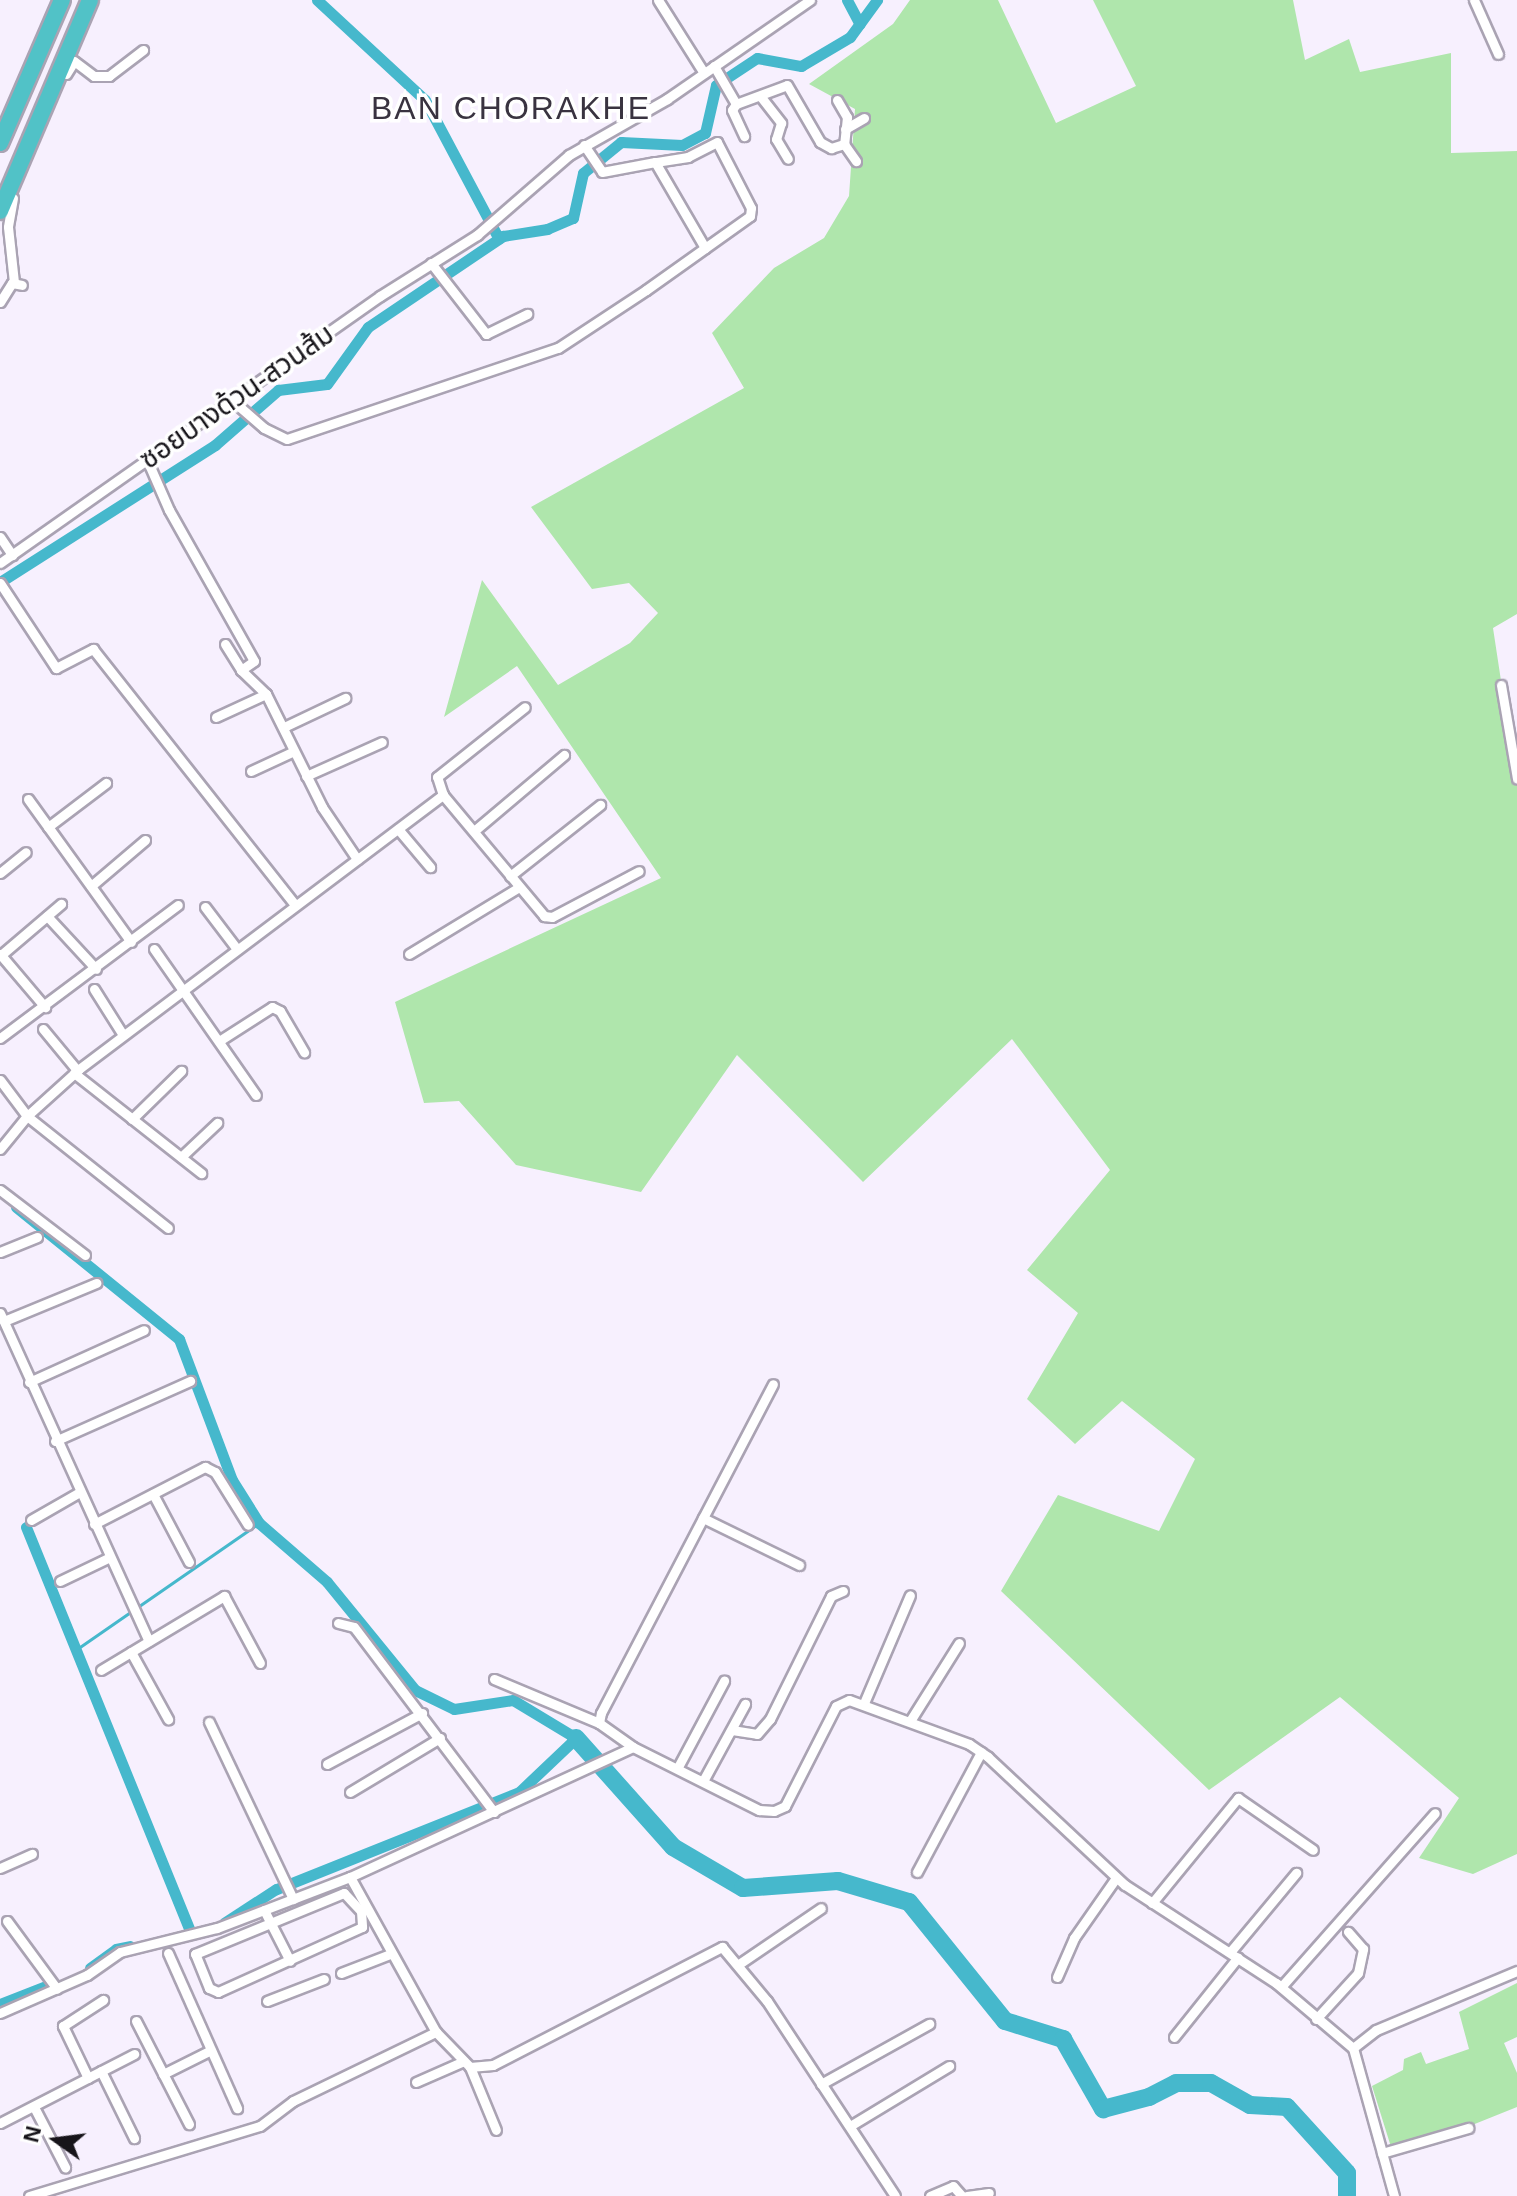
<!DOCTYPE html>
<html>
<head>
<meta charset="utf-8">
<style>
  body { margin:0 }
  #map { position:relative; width:1517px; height:2196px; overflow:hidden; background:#f7f0fe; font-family:Arial,"Noto Sans Thai",sans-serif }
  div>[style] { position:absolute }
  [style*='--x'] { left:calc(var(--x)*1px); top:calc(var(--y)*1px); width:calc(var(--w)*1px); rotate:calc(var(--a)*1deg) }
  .green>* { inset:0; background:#afe6ac }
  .stream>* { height:3px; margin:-1.5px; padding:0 1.5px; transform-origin:1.5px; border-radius:1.5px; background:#46b8cc }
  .canal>* { height:11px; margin:-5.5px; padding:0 5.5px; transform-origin:5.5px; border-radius:5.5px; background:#46b8cc }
  .river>* { height:18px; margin:-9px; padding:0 9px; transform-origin:9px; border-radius:9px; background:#46b8cc }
  .roads { filter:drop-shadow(2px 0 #aaa3b3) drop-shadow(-2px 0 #aaa3b3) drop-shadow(0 2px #aaa3b3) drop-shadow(0 -2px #aaa3b3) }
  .street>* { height:9px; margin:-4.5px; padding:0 4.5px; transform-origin:4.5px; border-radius:4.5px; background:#fff }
  .highway>* { height:16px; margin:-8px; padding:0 8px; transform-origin:8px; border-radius:8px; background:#51c2c7 }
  span { translate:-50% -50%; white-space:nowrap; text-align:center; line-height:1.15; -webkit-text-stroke:7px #fff; paint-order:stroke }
  .street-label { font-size:28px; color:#17151a }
  .quarter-label { font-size:32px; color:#393340; letter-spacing:2px }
  .north { position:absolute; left:16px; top:2100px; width:80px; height:80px; -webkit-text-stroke:6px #fff; paint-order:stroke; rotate:284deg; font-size:22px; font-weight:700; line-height:32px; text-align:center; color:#17151a }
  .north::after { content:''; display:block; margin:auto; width:28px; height:36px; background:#17151a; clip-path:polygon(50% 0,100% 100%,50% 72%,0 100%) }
</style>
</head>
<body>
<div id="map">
  <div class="green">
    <div style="clip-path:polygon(910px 0,998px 0,1056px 123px,1136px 86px,1093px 0,1293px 0,1305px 60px,1349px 39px,1360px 72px,1451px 53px,1451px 153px,1517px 151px,1517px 614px,1493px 628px,1517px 786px,1517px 1854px,1473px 1874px,1419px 1858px,1459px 1798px,1340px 1697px,1209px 1790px,1001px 1591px,1058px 1495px,1159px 1531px,1195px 1459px,1122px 1401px,1075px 1444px,1027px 1399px,1078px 1313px,1027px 1270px,1110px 1170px,1012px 1039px,863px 1182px,737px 1055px,641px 1192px,516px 1165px,459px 1101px,424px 1103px,395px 1002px,661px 878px,517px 666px,444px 717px,482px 580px,558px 685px,630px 643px,658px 613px,629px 583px,592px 589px,531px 507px,744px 388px,712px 333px,774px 268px,824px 238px,849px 196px,855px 109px,809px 84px,893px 24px)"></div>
    <div style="clip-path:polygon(1517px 1983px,1517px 2037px,1504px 2043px,1517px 2073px,1517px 2107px,1400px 2154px,1391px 2147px,1372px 2086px,1403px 2070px,1404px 2059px,1421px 2052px,1426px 2064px,1469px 2049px,1459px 2012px)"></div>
  </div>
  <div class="stream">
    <div style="--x:74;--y:1651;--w:225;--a:-34.7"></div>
  </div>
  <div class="canal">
    <div style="--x:317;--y:0;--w:147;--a:42.8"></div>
    <div style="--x:425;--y:100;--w:157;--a:62"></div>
    <div style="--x:847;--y:0;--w:27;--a:62"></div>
    <div style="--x:0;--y:582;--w:255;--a:-32.5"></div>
    <div style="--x:215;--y:445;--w:84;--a:-41.1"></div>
    <div style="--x:278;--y:390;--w:49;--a:-7"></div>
    <div style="--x:327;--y:384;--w:70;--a:-54.3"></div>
    <div style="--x:368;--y:327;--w:163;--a:-34"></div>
    <div style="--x:503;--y:236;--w:45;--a:-9"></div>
    <div style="--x:547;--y:229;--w:28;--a:-23"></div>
    <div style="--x:573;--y:218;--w:46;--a:-77.5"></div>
    <div style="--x:583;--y:173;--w:49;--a:-39.2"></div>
    <div style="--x:621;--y:142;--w:61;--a:2.8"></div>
    <div style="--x:682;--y:145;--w:26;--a:-28"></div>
    <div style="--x:705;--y:133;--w:49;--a:-77.1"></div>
    <div style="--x:716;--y:85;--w:49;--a:-33.4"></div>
    <div style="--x:757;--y:58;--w:45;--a:10.3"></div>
    <div style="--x:801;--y:66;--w:57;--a:-30.6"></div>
    <div style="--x:850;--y:37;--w:46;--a:-53.9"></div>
    <div style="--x:16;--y:1207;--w:210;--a:39"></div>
    <div style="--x:179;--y:1339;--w:151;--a:69.4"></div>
    <div style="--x:232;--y:1480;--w:51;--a:57.9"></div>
    <div style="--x:259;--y:1523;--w:90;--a:40.9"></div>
    <div style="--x:327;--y:1582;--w:139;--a:50.8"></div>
    <div style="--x:415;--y:1690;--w:43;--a:26"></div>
    <div style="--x:454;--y:1709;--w:60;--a:-8.7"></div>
    <div style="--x:513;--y:1700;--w:74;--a:31.1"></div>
    <div style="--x:576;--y:1738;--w:79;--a:136.5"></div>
    <div style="--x:519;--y:1792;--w:262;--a:158.2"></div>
    <div style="--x:276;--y:1889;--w:62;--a:146.8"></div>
    <div style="--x:26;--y:1527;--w:438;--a:67.9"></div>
    <div style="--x:90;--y:1968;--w:32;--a:-36"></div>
    <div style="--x:116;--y:1949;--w:14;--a:-12"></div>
    <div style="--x:0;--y:2004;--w:49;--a:-21.4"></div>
  </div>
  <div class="river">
    <div style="--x:576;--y:1738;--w:146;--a:48.3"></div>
    <div style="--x:673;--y:1847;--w:81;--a:30.4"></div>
    <div style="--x:743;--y:1888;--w:95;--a:-4.2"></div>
    <div style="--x:838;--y:1881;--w:74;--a:16.5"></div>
    <div style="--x:909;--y:1902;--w:153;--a:51.1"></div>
    <div style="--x:1005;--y:2021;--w:61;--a:17.2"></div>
    <div style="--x:1063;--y:2039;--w:81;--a:60.3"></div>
    <div style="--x:1103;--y:2109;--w:48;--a:-14.6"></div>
    <div style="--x:1149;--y:2097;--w:30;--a:-27"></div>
    <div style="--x:1176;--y:2083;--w:35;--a:0"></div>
    <div style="--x:1211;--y:2083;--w:45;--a:29.4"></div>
    <div style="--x:1250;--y:2105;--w:37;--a:3"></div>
    <div style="--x:1287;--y:2107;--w:89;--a:47.7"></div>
    <div style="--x:1347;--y:2173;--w:23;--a:90"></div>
  </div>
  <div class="roads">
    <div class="street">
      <div style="--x:658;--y:0;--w:86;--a:57.8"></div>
      <div style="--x:1474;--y:0;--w:59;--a:66"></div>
      <div style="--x:714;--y:66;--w:44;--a:59.9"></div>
      <div style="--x:736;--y:104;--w:54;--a:-20.4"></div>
      <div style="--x:787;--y:85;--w:66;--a:59.9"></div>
      <div style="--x:820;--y:142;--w:13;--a:29"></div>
      <div style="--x:831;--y:148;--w:14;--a:-17"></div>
      <div style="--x:844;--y:144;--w:21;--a:55"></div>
      <div style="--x:66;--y:74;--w:15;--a:-58"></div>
      <div style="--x:74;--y:61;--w:25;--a:37"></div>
      <div style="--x:94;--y:76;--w:15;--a:0"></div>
      <div style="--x:109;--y:76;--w:43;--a:-37.4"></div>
      <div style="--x:761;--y:97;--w:33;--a:52"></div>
      <div style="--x:781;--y:123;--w:17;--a:107"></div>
      <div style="--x:776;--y:139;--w:23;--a:59"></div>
      <div style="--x:837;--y:100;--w:20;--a:60"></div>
      <div style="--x:847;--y:117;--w:27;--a:96"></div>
      <div style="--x:736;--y:104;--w:7;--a:124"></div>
      <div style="--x:732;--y:110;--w:29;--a:65"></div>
      <div style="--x:845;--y:129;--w:22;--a:-30"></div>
      <div style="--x:584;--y:145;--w:32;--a:56"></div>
      <div style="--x:602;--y:172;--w:54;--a:-10.7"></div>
      <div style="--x:13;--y:198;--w:29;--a:100"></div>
      <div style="--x:8;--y:227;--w:55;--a:83.8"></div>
      <div style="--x:431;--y:263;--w:90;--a:52.2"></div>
      <div style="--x:486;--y:334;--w:46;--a:-26"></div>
      <div style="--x:0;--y:302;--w:22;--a:-58"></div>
      <div style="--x:12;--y:283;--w:10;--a:11"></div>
      <div style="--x:233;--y:401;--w:41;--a:41.1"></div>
      <div style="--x:264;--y:428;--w:25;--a:26"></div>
      <div style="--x:287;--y:439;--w:286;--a:-18.6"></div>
      <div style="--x:558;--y:348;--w:105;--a:-33.4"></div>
      <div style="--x:646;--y:290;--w:72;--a:-35.4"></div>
      <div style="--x:705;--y:248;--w:55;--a:-35.4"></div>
      <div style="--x:750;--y:216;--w:8;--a:-83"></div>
      <div style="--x:751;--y:208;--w:74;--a:-117.3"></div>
      <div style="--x:717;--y:142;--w:33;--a:153"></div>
      <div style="--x:688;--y:157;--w:33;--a:171"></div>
      <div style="--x:655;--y:162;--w:99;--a:59.8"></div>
      <div style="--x:148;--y:462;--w:52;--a:66.4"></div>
      <div style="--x:169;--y:510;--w:173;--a:60.6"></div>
      <div style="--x:254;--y:661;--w:16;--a:145"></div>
      <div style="--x:241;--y:670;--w:35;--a:44"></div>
      <div style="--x:266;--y:694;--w:126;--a:63.6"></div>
      <div style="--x:322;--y:807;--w:63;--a:56.1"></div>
      <div style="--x:0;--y:537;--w:22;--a:56"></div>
      <div style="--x:0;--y:563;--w:464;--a:-35.1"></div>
      <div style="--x:380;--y:296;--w:115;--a:-32.2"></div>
      <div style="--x:477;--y:235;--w:122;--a:-41"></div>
      <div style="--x:569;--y:155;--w:113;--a:-29.7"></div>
      <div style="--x:667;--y:99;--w:174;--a:-34.7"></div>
      <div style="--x:0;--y:583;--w:102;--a:56.6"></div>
      <div style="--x:56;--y:668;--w:42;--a:-27.2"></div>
      <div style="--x:93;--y:649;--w:326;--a:51.7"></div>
      <div style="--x:225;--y:644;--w:31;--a:58"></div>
      <div style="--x:1501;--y:685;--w:95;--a:80.3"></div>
      <div style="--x:216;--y:717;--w:55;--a:-24.7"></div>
      <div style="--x:284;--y:727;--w:68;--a:-25.4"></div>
      <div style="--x:251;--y:771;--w:47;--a:-24.9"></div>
      <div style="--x:306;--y:776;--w:83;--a:-24.1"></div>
      <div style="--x:443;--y:795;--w:19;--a:-108"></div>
      <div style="--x:437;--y:777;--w:112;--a:-38.5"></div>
      <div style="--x:28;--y:799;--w:176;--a:54.2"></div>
      <div style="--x:48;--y:827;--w:73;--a:-37.2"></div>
      <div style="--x:398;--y:829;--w:50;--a:49.9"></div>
      <div style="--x:474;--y:831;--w:118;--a:-40.2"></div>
      <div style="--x:0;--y:873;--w:33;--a:-39"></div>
      <div style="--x:510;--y:876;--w:115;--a:-38.3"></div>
      <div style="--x:91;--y:886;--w:71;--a:-40.4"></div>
      <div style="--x:205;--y:907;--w:53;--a:52.7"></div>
      <div style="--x:47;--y:916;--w:72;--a:47.2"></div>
      <div style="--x:154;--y:949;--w:178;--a:55.1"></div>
      <div style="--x:0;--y:954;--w:70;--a:49.7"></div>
      <div style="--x:409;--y:954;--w:129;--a:-31.3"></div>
      <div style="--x:1;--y:955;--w:79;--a:-40.4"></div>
      <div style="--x:94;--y:989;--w:54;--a:57.8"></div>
      <div style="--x:43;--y:1029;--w:53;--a:50.3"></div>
      <div style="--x:0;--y:1038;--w:222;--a:-36.8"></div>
      <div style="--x:219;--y:1041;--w:63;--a:-32.7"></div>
      <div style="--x:272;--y:1007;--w:9;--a:27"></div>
      <div style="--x:280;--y:1011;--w:48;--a:59.7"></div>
      <div style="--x:74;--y:1073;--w:162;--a:38.2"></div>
      <div style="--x:0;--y:1080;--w:45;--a:53.1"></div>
      <div style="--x:27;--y:1116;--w:180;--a:38.5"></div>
      <div style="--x:132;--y:1119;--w:69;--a:-44.4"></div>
      <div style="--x:0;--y:1149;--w:43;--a:-50.7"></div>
      <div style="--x:27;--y:1116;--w:70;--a:-42.1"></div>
      <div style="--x:79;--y:1069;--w:456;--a:-37"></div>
      <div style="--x:443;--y:795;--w:158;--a:50.1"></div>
      <div style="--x:544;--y:916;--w:8;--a:7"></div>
      <div style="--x:552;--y:917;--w:98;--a:-27.9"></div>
      <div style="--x:181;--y:1157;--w:50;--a:-43.4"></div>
      <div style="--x:0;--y:1190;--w:107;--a:37.4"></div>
      <div style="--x:0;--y:1252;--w:40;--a:-22"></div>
      <div style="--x:0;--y:1313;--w:360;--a:65.6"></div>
      <div style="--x:4;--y:1321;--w:100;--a:-22.4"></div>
      <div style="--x:29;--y:1382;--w:126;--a:-24.3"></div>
      <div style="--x:55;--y:1441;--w:148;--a:-24"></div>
      <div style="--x:153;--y:1494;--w:77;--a:62.1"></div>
      <div style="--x:703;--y:1518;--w:107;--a:26.1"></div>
      <div style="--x:31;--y:1520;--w:54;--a:-29.9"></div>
      <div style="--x:94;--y:1524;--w:125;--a:-27.2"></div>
      <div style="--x:205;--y:1467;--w:11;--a:27"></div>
      <div style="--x:215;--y:1472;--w:62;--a:58.1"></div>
      <div style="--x:60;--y:1581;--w:55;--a:-25.6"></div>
      <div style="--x:338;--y:1623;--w:16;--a:14"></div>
      <div style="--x:354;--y:1627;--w:232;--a:52.9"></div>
      <div style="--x:131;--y:1652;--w:77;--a:61.1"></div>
      <div style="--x:101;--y:1670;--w:144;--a:-31"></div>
      <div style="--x:224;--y:1596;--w:76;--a:61.8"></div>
      <div style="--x:494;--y:1679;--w:114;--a:22.7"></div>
      <div style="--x:864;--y:1703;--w:117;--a:-66.9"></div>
      <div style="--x:910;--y:1721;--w:92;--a:-57.9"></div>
      <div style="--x:209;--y:1722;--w:196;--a:64.6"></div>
      <div style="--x:732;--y:1730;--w:25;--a:9"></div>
      <div style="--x:757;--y:1734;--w:20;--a:-49"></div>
      <div style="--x:770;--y:1719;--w:137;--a:-63.6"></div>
      <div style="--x:831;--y:1596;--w:13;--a:-23"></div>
      <div style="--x:633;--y:1747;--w:42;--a:-144.8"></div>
      <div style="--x:599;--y:1723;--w:10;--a:-79"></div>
      <div style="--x:601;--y:1713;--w:371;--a:-62.4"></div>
      <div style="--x:327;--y:1764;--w:108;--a:-28.2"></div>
      <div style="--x:678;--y:1767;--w:98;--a:-61.9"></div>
      <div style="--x:703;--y:1781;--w:88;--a:-61.4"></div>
      <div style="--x:350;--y:1792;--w:105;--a:-31"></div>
      <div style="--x:0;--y:1868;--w:35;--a:-24"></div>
      <div style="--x:917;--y:1872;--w:136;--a:-61.9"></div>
      <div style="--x:350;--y:1877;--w:177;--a:61"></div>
      <div style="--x:436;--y:2032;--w:49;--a:45.8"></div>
      <div style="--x:470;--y:2067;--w:23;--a:-5"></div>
      <div style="--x:493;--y:2065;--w:258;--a:-27.3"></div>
      <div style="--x:722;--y:1947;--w:70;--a:50.2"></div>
      <div style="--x:767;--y:2001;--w:233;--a:56.7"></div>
      <div style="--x:344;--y:1893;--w:25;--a:47"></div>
      <div style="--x:361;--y:1911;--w:16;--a:86"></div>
      <div style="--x:362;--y:1927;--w:158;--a:155.7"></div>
      <div style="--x:218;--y:1992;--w:10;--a:-156"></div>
      <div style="--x:209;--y:1988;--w:37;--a:-112"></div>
      <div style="--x:195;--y:1954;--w:161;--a:-22.3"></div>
      <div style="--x:1152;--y:1903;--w:136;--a:-50.7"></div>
      <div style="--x:1238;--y:1798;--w:91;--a:34.7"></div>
      <div style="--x:264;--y:1910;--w:57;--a:63"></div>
      <div style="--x:7;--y:1921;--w:84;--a:53.7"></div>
      <div style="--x:1231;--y:1951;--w:102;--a:-50.2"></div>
      <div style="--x:168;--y:1953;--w:170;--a:66"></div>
      <div style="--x:739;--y:1964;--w:99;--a:-34.3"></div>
      <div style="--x:341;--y:1973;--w:53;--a:-21.2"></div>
      <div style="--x:1057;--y:1977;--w:43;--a:-66.4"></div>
      <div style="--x:1074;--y:1938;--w:73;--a:-55"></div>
      <div style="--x:1281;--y:1987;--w:232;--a:-48.5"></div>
      <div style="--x:267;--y:2001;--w:61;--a:-21.1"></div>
      <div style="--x:0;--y:2013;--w:95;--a:-23.6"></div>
      <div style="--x:87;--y:1975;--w:40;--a:-34.9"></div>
      <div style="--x:120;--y:1952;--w:100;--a:-13.9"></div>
      <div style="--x:217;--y:1928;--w:142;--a:-21"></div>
      <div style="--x:350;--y:1877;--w:311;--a:-24.7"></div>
      <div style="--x:633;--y:1747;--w:141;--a:26.6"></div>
      <div style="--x:759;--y:1810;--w:15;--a:4"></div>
      <div style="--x:774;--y:1811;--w:12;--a:-24"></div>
      <div style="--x:785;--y:1806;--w:112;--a:-63"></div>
      <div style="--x:836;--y:1706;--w:14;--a:-25"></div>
      <div style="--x:849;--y:1700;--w:128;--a:20.1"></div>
      <div style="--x:969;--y:1744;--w:23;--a:34"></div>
      <div style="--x:988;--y:1757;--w:187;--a:43.1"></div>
      <div style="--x:1125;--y:1885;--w:180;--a:33"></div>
      <div style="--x:1276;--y:1983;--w:101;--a:40.2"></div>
      <div style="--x:1353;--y:2048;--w:154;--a:74.5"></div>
      <div style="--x:1316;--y:2019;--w:62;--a:-47.6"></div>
      <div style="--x:1358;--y:1973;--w:25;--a:-78"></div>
      <div style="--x:1363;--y:1949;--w:23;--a:-131"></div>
      <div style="--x:136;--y:2021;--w:116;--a:62.8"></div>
      <div style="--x:1174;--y:2037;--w:102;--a:-51.3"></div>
      <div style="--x:1353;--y:2048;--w:29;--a:-38"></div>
      <div style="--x:1376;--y:2030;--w:153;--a:-22.7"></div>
      <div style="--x:470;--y:2067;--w:68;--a:67.6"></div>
      <div style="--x:101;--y:2071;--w:75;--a:63.8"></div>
      <div style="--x:163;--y:2074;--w:51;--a:-26.6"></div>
      <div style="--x:88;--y:2078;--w:58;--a:-115.7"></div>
      <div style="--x:63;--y:2026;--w:48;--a:-33"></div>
      <div style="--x:416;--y:2082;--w:52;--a:-23.6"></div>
      <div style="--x:821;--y:2084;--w:124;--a:-29.1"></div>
      <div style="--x:34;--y:2107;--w:68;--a:62.7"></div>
      <div style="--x:0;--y:2123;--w:151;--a:-27.2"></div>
      <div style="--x:850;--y:2126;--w:116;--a:-31.2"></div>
      <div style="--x:1382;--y:2153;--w:90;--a:-16.2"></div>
      <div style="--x:29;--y:2196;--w:241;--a:-16.9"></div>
      <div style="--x:260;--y:2126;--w:41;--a:-37.1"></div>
      <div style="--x:293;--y:2101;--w:159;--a:-25.8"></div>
      <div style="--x:930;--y:2196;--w:25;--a:-23"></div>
      <div style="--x:953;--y:2186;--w:13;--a:48"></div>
      <div style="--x:967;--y:2196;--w:22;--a:-8"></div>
    </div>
    <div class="highway">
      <div style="--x:0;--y:143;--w:156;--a:-66.6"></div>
      <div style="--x:0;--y:211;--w:229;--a:-66.9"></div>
    </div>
  </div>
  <div class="street-label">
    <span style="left:237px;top:397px;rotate:-35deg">ซอยบางด้วน-สวนส้ม</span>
  </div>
  <div class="quarter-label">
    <span style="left:511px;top:108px">BAN CHORAKHE</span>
  </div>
  <div class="north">N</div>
</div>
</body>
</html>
